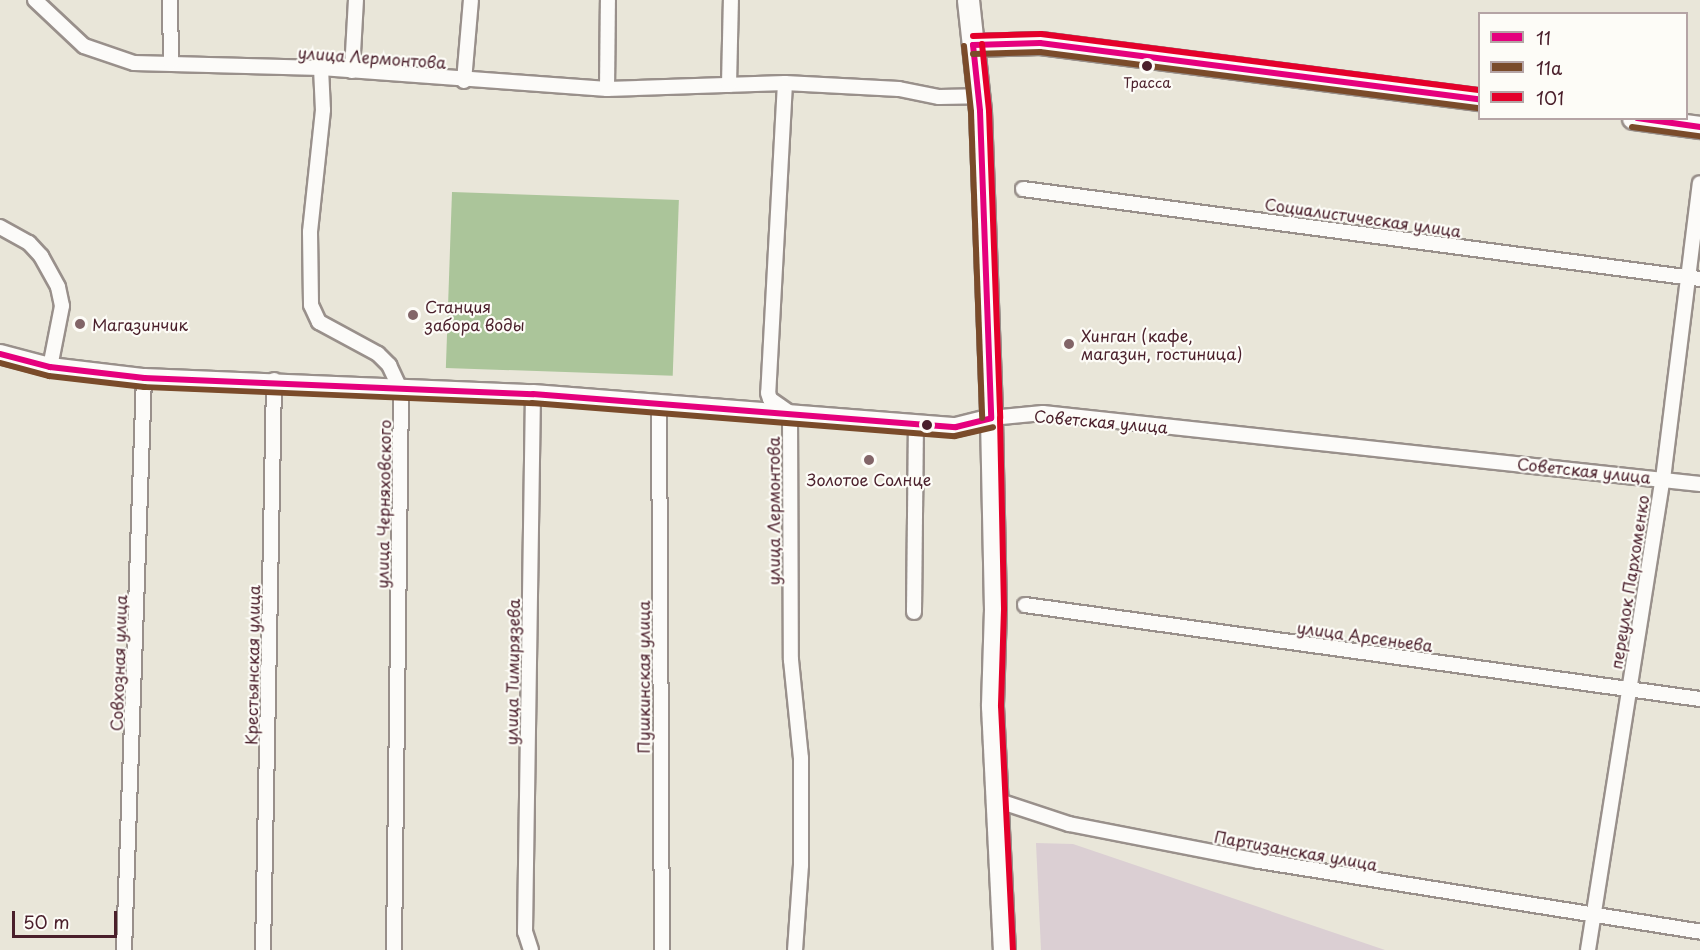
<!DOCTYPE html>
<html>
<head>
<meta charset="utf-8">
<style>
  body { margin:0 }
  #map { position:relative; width:1700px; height:950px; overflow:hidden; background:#e9e6d9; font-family:"Playpen Sans",sans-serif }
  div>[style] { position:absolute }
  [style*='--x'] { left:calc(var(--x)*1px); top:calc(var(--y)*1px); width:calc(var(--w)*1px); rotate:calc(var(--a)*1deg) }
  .industrial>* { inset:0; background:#dbcfd3 }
  .forest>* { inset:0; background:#abc59a; transform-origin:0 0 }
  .roads { filter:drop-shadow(2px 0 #99908b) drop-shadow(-2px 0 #99908b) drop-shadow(0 2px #99908b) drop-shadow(0 -2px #99908b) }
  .street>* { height:14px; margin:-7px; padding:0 7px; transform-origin:7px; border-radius:7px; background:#fcfbf9 }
  .secondary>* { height:18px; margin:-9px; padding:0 9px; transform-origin:9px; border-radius:9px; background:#fcfbf9 }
  .primary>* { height:21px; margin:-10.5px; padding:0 10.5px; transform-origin:10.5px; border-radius:10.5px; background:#fcfbf9 }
  .bus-1>* { height:6px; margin:-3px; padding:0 3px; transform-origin:3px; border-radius:3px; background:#e5007d }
  .bus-2>* { height:6px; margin:-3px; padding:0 3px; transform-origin:3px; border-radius:3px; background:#7a4b2a }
  .bus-3>* { height:6px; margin:-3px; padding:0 3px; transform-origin:3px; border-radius:3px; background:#e4002b }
  .dots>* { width:16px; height:16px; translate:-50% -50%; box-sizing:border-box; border:3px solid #fdfcf7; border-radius:50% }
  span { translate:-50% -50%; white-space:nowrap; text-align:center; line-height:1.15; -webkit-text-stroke:4.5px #fdfcf7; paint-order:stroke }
  .bus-label { font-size:14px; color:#4a1f2b }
  .street-label { font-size:16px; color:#4a1f2b }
  .poi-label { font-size:16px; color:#4a1f2b }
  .left { translate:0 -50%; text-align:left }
  .legend { position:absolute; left:1478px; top:12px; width:210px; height:108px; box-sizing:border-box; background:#fdfcf7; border:2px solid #b5a4a5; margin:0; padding:8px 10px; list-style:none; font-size:18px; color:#4a1f2b }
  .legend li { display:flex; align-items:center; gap:12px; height:30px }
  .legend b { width:30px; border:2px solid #b5a4a5 }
  .scale { position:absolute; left:12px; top:911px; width:105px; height:27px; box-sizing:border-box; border:3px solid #4a1f2b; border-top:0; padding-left:8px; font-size:18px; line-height:21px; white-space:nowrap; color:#4a1f2b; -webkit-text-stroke:4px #fdfcf7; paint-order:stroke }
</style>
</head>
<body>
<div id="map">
  <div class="industrial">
    <div style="clip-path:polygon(1036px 843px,1073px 844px,1385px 950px,1041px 950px)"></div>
  </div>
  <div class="forest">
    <div style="left:452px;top:192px;width:227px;height:176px;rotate:2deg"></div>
  </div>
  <div class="roads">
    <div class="street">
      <div style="--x:35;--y:0;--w:67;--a:43.2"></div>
      <div style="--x:84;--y:46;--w:53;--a:18.8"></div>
      <div style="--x:134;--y:63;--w:187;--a:1.5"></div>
      <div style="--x:321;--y:68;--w:287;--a:4.2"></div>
      <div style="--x:607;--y:89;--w:178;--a:-1.9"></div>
      <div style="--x:785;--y:83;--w:114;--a:3"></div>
      <div style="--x:899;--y:89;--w:41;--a:11.3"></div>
      <div style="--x:939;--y:97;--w:39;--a:-1"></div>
      <div style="--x:170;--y:0;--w:62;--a:89.1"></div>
      <div style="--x:321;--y:68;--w:42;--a:87.3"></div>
      <div style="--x:323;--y:110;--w:123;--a:96.1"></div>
      <div style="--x:310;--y:232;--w:73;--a:89.2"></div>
      <div style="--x:311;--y:305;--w:19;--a:65"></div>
      <div style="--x:319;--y:322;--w:67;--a:28.5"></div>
      <div style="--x:378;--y:354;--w:16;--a:45"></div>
      <div style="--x:389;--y:365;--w:29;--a:65"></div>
      <div style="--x:401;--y:391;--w:559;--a:90.72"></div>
      <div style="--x:352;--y:71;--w:71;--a:-86.8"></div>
      <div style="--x:464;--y:81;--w:81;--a:-85.1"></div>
      <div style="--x:785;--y:83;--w:310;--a:93.1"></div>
      <div style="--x:768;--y:393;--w:6;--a:72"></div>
      <div style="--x:770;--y:399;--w:24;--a:35"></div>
      <div style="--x:790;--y:413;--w:247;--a:89.8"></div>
      <div style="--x:791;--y:660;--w:99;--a:84.2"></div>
      <div style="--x:801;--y:758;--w:107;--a:90"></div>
      <div style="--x:801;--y:865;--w:85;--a:94"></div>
      <div style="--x:729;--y:85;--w:85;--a:-88.7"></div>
      <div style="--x:607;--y:89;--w:89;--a:-89.4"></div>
      <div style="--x:1023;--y:189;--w:683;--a:7.57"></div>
      <div style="--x:0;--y:227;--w:33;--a:29"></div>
      <div style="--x:29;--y:243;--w:18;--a:47"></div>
      <div style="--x:41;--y:256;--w:35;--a:61"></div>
      <div style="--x:58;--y:287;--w:19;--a:78"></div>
      <div style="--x:62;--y:306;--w:62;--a:101.1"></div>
      <div style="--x:659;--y:404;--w:546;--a:89.69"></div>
      <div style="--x:991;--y:418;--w:52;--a:-5.5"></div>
      <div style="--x:1043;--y:413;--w:661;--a:6.17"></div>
      <div style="--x:1025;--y:605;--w:682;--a:7.93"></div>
      <div style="--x:914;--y:612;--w:188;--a:-89.4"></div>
      <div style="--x:999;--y:801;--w:74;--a:18.2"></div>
      <div style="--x:1069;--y:824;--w:194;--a:11"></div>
      <div style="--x:1259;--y:861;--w:447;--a:9.1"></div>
      <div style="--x:124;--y:950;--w:572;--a:-88"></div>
      <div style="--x:263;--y:950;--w:570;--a:-88.89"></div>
      <div style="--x:531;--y:950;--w:19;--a:-108"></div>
      <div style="--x:525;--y:932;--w:538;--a:-89.15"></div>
      <div style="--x:1588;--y:950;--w:477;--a:-81"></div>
      <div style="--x:1663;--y:479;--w:298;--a:-82.9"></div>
    </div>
    <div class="secondary">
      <div style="--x:0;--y:354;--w:52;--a:14.6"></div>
      <div style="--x:50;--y:367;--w:95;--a:6.7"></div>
      <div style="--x:144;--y:378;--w:389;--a:2.4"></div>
      <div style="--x:533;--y:394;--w:424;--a:4.5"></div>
      <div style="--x:956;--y:427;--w:36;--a:-14"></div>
    </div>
    <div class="primary">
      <div style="--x:968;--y:0;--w:112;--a:83.8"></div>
      <div style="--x:980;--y:111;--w:307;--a:87.9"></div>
      <div style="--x:991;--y:418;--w:191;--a:88.8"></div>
      <div style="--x:995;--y:609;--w:97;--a:91.8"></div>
      <div style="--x:992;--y:706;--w:244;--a:87.2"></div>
      <div style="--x:973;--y:45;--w:67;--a:-1.7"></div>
      <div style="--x:1040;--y:43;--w:444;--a:7.3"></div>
      <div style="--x:1633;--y:118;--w:68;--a:7.7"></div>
    </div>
  </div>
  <div class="bus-1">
    <div style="--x:973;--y:45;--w:67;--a:-1.7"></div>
    <div style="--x:1040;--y:43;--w:444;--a:7.3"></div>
    <div style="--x:973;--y:45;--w:66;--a:83.9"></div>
    <div style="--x:980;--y:111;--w:307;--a:87.9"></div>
    <div style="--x:1637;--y:118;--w:64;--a:8.1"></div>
    <div style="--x:0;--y:354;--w:52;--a:14.6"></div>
    <div style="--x:50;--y:367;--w:95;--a:6.7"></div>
    <div style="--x:144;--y:378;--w:389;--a:2.4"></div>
    <div style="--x:533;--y:394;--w:424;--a:4.5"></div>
    <div style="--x:956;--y:427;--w:36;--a:-14"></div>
  </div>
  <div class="bus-2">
    <div style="--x:964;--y:46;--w:66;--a:83.9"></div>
    <div style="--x:971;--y:112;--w:306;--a:87.9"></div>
    <div style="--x:973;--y:54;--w:67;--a:-1.7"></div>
    <div style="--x:1040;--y:52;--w:443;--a:7.3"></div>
    <div style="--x:1632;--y:127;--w:68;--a:7.7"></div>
    <div style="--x:0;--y:363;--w:51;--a:14.9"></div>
    <div style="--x:49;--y:376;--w:96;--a:6.6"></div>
    <div style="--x:144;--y:387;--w:388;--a:2.4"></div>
    <div style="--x:532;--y:403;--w:424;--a:4.5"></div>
    <div style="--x:955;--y:436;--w:39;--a:-13"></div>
  </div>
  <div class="bus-3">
    <div style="--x:973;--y:36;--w:68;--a:-1.7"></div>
    <div style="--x:1041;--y:34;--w:443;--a:7.3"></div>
    <div style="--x:982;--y:44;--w:67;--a:84"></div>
    <div style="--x:989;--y:111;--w:307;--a:87.9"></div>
    <div style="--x:1000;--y:418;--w:191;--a:88.8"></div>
    <div style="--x:1004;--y:609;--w:97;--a:91.8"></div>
    <div style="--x:1001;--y:706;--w:244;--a:87.2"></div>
  </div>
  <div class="dots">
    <div style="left:1147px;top:66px;background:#4a1f2b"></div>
    <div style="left:413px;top:315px;background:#826568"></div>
    <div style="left:80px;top:324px;background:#826568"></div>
    <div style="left:1069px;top:344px;background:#826568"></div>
    <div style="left:927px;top:425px;background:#4a1f2b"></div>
    <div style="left:869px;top:460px;background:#826568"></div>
  </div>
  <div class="bus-label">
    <span style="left:1147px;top:83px">Трасса</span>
  </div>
  <div class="street-label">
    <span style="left:372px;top:57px;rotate:4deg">улица Лермонтова</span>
    <span style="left:1363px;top:217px;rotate:8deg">Социалистическая улица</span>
    <span style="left:1101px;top:421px;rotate:5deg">Советская улица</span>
    <span style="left:1584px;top:470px;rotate:6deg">Советская улица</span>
    <span style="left:383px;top:504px;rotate:-89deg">улица Черняховского</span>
    <span style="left:773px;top:511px;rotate:-90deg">улица Лермонтова</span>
    <span style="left:1629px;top:582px;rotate:-81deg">переулок Пархоменко</span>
    <span style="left:1365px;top:636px;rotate:8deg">улица Арсеньева</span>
    <span style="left:118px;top:663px;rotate:-88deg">Совхозная улица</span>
    <span style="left:252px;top:665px;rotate:-89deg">Крестьянская улица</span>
    <span style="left:512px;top:672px;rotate:-89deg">улица Тимирязева</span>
    <span style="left:643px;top:677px;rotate:-90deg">Пушкинская улица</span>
    <span style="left:1296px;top:850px;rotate:10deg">Партизанская улица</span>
  </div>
  <div class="poi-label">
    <span class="left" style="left:425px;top:315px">Станция<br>забора воды</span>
    <span class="left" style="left:92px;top:324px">Магазинчик</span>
    <span class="left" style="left:1081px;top:344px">Хинган (кафе,<br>магазин, гостиница)</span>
    <span style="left:869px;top:479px">Золотое Солнце</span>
  </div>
  <ul class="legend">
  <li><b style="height:8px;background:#e5007d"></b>11</li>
  <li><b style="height:8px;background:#7a4b2a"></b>11а</li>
  <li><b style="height:8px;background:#e4002b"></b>101</li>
  </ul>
  <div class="scale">50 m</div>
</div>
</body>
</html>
